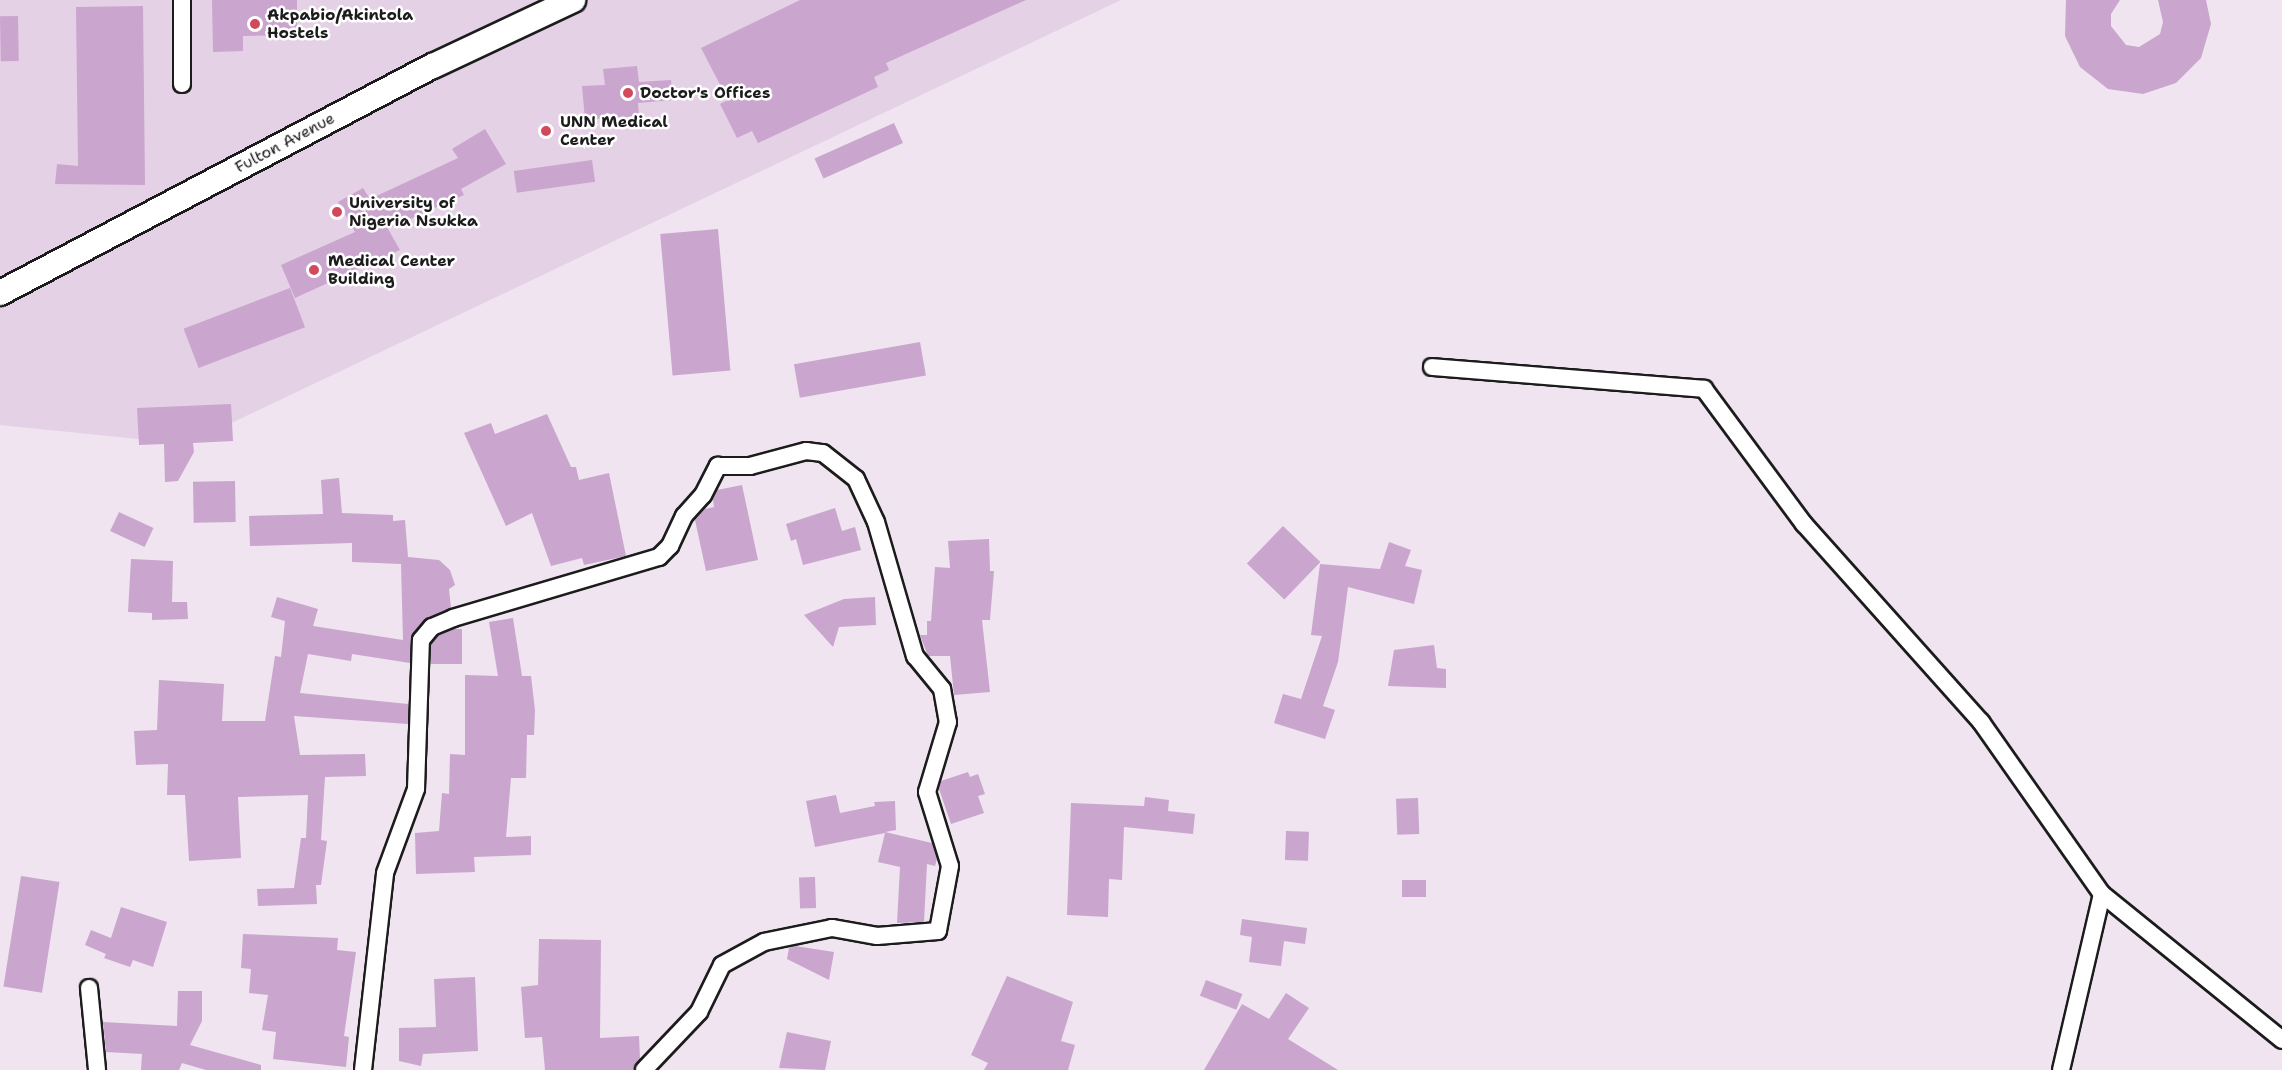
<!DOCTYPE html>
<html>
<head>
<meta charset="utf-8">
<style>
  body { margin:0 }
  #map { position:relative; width:2282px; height:1070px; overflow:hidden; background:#efe4f0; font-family:"Shantell Sans",sans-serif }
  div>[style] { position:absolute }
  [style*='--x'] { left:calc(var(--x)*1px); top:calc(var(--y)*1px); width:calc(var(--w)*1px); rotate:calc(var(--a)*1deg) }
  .built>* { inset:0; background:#e4d1e6 }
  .building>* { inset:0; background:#caa5ce; transform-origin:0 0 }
  .roads { filter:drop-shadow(2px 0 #1c1c1c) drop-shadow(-2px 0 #1c1c1c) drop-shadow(0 2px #1c1c1c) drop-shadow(0 -2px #1c1c1c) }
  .street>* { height:16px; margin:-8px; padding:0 8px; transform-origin:8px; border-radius:8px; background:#fff }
  .secondary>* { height:24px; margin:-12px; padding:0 12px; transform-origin:12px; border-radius:12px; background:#fff }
  .dots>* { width:16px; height:16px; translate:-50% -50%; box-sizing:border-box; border:3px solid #fff; border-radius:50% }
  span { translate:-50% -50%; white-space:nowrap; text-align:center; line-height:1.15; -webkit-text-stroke:5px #fff; paint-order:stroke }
  .poi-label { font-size:16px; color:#1c1c1c; font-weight:700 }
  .left { translate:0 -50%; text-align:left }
  .street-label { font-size:16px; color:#1c1c1c }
</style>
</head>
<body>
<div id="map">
  <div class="built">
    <div style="clip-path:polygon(0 0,1121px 0,187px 444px,0 425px)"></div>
  </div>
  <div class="building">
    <div style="clip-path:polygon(212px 0,297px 0,297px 35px,243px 36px,243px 51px,213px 52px)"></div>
    <div style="clip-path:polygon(800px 0,1026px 0,886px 63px,889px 70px,874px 77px,878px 87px,758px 143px,752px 131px,737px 138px,720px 104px,728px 100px,701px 48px)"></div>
    <div style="clip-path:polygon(2066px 0,2120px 0,2111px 14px,2111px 26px,2126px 45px,2139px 47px,2160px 34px,2163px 22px,2158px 0,2206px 0,2211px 24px,2201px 58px,2176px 83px,2143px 94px,2108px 89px,2080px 67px,2065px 36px)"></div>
    <div style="clip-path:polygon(143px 6px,145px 185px,55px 184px,57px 164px,78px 166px,76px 7px)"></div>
    <div style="left:18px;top:16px;width:45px;height:18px;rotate:89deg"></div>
    <div style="clip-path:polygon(637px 66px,639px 82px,671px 80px,673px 100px,638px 103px,639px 116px,585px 120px,582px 86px,605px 85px,603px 69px)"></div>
    <div style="left:894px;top:123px;width:22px;height:87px;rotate:66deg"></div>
    <div style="clip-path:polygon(485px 129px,506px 164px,461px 189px,464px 195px,388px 229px,400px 250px,295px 298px,281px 265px,355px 232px,338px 202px,363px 188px,370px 199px,458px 158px,452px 149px)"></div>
    <div style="left:592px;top:160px;width:22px;height:79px;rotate:82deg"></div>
    <div style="left:718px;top:229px;width:142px;height:58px;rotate:85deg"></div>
    <div style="left:290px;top:288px;width:42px;height:114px;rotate:69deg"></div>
    <div style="left:920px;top:342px;width:34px;height:128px;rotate:80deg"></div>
    <div style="clip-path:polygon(231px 404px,233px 441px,193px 443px,194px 452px,178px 481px,165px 482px,164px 444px,139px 445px,137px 408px)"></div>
    <div style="clip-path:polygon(547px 414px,571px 467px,576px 467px,579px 480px,609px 473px,626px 556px,584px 565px,582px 558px,551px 566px,532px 513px,506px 526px,464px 433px,491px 423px,495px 434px)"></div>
    <div style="clip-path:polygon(339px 478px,342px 513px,393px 515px,393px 521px,405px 520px,408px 557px,439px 560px,450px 570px,455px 585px,449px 589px,451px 608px,427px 618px,413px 634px,410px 663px,352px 654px,351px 661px,308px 654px,300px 693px,408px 704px,408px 724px,294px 716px,300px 755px,365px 754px,366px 776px,325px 777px,321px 840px,327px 841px,321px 885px,316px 885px,317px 904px,258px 906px,257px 889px,294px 888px,301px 838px,306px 838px,308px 795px,238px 797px,241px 858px,189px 861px,185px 795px,167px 795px,168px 764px,136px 765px,134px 731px,157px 730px,159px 680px,224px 684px,222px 721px,265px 721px,275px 656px,281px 657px,285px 621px,271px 617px,277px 597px,318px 609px,313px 626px,403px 640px,401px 564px,352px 562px,352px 543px,250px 546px,249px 516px,323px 514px,321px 480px)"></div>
    <div style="left:235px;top:481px;width:41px;height:42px;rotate:89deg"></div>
    <div style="clip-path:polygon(742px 485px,758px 560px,706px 571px,695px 520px,705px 509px,714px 507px,713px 499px,717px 490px)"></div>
    <div style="clip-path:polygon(835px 508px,842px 531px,855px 527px,861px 550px,803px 565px,796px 539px,791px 541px,786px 524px)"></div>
    <div style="left:119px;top:512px;width:38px;height:21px;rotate:25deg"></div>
    <div style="left:1283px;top:526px;width:52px;height:52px;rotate:44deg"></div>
    <div style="clip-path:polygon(989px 539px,990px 571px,994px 571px,990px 620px,982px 620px,990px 692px,954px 695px,950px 656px,928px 656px,920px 635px,927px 635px,927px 621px,931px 621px,935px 567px,950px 568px,948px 541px)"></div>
    <div style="clip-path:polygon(1389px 542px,1411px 550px,1405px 566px,1422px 570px,1414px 604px,1348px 587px,1338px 662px,1323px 706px,1335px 710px,1325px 739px,1274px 723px,1283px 694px,1301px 699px,1322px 636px,1311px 635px,1320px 564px,1380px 569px)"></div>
    <div style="clip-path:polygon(131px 559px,173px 561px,172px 602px,187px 602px,188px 619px,152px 620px,152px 613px,128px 612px)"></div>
    <div style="clip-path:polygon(875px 597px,876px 625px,839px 627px,833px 647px,804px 615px,844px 599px)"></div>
    <div style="clip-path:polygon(513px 618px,522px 676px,531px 676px,535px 710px,534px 735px,527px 735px,526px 778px,511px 778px,506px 837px,531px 836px,531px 855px,474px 857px,475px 872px,416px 874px,415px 833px,439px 831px,442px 793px,449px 794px,450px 754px,465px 755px,465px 675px,498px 676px,489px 622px)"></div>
    <div style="clip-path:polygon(454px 629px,462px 629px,462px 664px,431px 664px,431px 644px,438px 636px)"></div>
    <div style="clip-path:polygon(1434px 645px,1437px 668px,1446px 669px,1446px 688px,1388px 686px,1394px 650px)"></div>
    <div style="clip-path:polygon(968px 772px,970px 777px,978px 774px,985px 794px,978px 796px,984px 813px,951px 824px,939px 789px,941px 781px)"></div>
    <div style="clip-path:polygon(836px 795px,840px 813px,875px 806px,874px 802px,895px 801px,896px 830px,885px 832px,932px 843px,937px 859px,935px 866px,927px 864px,924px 922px,897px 923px,900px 867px,878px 862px,885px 833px,815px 847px,806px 801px)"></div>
    <div style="clip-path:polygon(1145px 797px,1169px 800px,1168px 811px,1195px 814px,1193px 834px,1124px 827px,1122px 880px,1109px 879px,1108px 917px,1067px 915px,1071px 803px,1144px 806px)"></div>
    <div style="left:1418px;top:798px;width:36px;height:22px;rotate:88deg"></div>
    <div style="left:1286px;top:831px;width:23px;height:29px;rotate:2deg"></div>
    <div style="left:21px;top:876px;width:39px;height:112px;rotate:9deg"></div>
    <div style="left:815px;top:877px;width:31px;height:16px;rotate:88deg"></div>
    <div style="left:1426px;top:880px;width:17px;height:24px;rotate:90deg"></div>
    <div style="clip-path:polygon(121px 907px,167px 922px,153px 967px,133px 960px,130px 967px,104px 958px,106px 954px,85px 945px,91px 930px,111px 938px)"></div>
    <div style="clip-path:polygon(1242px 919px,1307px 928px,1305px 944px,1284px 941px,1281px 966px,1249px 962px,1252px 937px,1240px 935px)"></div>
    <div style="clip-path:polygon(243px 934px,338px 938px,337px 950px,356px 952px,344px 1036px,349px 1037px,346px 1067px,273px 1059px,276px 1032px,262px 1030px,268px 995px,249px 993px,251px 969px,241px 968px)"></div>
    <div style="clip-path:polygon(539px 939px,601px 940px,600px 1038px,639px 1036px,640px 1059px,634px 1070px,545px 1070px,542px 1037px,525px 1038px,521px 987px,538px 985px)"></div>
    <div style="clip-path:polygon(795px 946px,834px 952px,829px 980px,787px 959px,789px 948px)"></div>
    <div style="clip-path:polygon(1007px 976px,1073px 1002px,1061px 1041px,1075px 1045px,1068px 1070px,984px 1070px,988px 1063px,971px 1055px)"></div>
    <div style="clip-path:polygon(475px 977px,478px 1051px,423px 1054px,421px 1066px,399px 1061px,399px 1028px,436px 1027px,434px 979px)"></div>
    <div style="left:1206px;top:980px;width:39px;height:17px;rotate:21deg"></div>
    <div style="clip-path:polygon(178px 991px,202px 991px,202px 1021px,190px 1045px,261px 1065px,261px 1070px,206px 1070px,182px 1063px,179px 1070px,141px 1070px,142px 1054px,106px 1052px,103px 1022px,177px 1026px)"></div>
    <div style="clip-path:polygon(1286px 993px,1309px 1008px,1288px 1039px,1338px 1070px,1204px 1070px,1242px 1004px,1269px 1019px)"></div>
    <div style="clip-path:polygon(787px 1032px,831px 1041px,825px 1070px,779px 1068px)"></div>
  </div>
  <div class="roads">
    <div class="street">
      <div style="--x:182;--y:84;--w:84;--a:-90"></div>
      <div style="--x:1432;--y:367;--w:273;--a:4.6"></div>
      <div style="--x:1704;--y:389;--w:168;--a:53.5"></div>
      <div style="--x:1804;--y:524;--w:266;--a:48.2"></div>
      <div style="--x:1981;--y:722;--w:210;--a:54.9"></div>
      <div style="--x:2102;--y:894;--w:232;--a:39"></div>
      <div style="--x:89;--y:988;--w:82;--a:84.4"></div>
      <div style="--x:363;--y:1070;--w:198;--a:-83.6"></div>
      <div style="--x:385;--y:873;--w:90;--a:-69.7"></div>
      <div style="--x:416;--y:789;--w:149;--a:-88.1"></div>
      <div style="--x:421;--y:640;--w:17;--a:-50"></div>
      <div style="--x:432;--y:627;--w:23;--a:-23"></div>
      <div style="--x:453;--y:618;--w:215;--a:-16.5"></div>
      <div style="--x:659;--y:557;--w:16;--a:-45"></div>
      <div style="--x:670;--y:546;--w:33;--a:-65"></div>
      <div style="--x:684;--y:516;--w:28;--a:-48"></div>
      <div style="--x:703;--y:495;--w:33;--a:-63"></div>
      <div style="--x:718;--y:466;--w:32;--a:0"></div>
      <div style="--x:750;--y:466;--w:58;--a:-15"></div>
      <div style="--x:806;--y:451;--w:17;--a:7"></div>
      <div style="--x:823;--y:453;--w:42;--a:38.2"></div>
      <div style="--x:856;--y:479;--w:47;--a:65.1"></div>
      <div style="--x:876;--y:522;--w:140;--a:73.8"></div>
      <div style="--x:915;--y:656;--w:43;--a:50.7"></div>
      <div style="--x:942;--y:689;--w:34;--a:80"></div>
      <div style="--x:948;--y:722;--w:73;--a:106.7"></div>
      <div style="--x:927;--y:792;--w:77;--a:72.7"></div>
      <div style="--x:950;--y:866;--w:66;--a:100.5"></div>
      <div style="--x:938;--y:931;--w:61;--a:175.3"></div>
      <div style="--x:877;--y:936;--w:46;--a:-169.9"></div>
      <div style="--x:832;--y:928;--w:69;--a:168.4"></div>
      <div style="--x:764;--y:942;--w:48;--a:151.3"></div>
      <div style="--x:722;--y:965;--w:52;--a:116.1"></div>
      <div style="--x:699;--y:1012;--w:80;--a:133.5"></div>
      <div style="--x:2061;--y:1070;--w:181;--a:-76.9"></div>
    </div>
    <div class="secondary">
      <div style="--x:0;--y:293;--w:489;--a:-27.7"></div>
      <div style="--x:433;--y:66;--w:155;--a:-25.2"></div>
    </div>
  </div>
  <div class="dots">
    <div style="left:255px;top:24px;background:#d1495b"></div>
    <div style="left:628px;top:93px;background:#d1495b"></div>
    <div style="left:546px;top:131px;background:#d1495b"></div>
    <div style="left:337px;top:212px;background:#d1495b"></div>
    <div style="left:314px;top:270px;background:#d1495b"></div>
  </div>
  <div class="poi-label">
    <span class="left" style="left:267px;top:24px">Akpabio/Akintola<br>Hostels</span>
    <span class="left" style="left:640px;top:93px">Doctor's Offices</span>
    <span class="left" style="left:560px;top:131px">UNN Medical<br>Center</span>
    <span class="left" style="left:349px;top:212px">University of<br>Nigeria Nsukka</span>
    <span class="left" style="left:328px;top:270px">Medical Center<br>Building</span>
  </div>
  <div class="street-label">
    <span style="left:285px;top:143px;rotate:-28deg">Fulton Avenue</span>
  </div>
</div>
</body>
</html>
